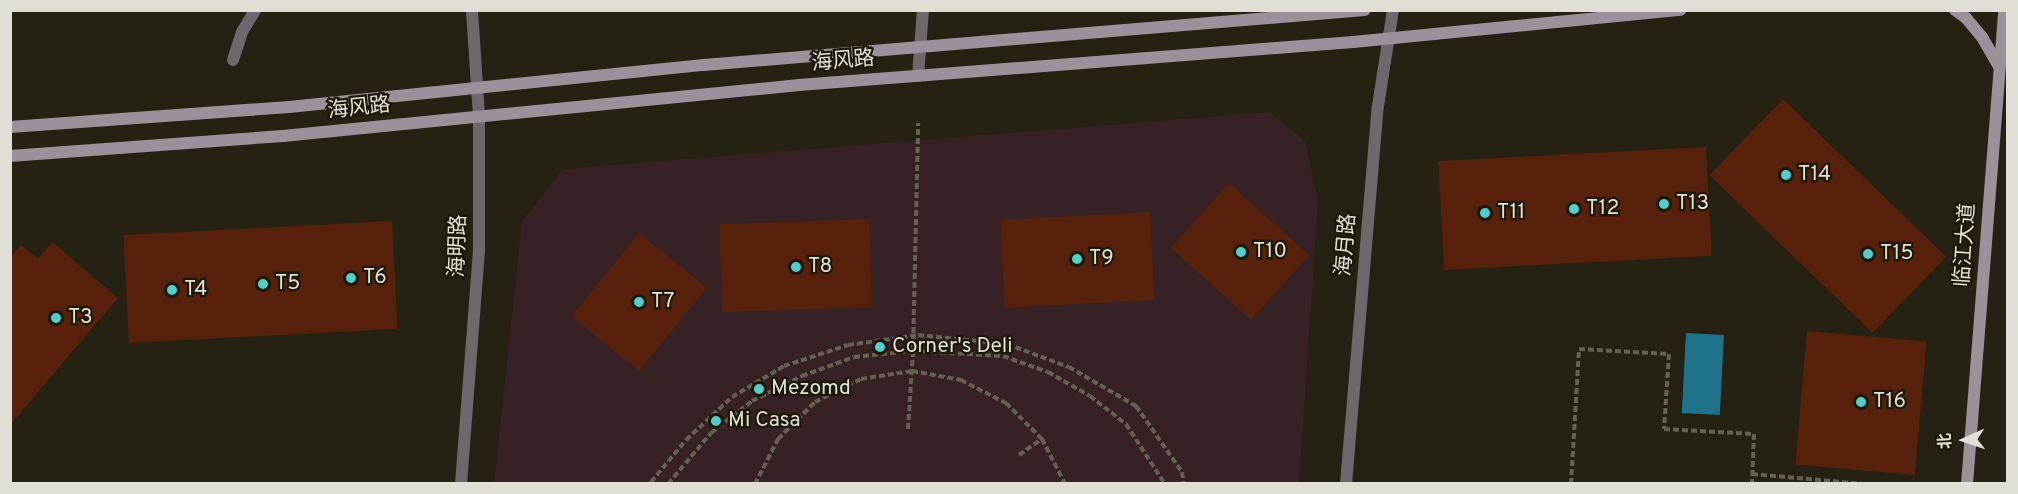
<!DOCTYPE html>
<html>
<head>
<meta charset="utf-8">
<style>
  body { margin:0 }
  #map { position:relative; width:2018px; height:494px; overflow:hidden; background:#252113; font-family:Overpass,"Noto Sans SC",sans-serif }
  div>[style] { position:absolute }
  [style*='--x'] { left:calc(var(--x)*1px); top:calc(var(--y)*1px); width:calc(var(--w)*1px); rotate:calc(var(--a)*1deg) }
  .commercial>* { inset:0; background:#362225 }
  .water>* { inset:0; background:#1e738b; transform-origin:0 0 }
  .building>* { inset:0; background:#57210c; transform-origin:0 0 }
  .path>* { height:4px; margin-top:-2px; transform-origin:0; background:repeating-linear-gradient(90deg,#646054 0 6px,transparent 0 9px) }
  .lane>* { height:12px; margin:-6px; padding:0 6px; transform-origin:6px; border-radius:6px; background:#6e686e }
  .street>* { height:12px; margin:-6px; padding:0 6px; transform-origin:6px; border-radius:6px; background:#6e686e }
  .secondary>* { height:12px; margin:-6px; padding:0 6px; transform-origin:6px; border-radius:6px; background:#9b919a }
  .path-bridge>* { height:4px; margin-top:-2px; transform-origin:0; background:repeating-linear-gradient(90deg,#646054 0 6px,transparent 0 9px) }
  .dots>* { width:16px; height:16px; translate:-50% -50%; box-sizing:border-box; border:3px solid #1c180a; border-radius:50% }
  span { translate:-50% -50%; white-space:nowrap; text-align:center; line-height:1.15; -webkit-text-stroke:4.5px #1c180a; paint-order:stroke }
  .street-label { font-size:21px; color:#e1ded5 }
  .poi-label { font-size:21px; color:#e1ded5 }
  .left { translate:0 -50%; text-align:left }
  .frame { position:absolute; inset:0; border:12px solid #e1ded5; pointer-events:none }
  .north { position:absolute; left:1934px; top:410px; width:60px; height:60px; -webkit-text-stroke:4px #1c180a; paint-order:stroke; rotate:267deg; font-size:16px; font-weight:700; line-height:24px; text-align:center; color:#e1ded5 }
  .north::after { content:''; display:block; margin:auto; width:21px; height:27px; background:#e1ded5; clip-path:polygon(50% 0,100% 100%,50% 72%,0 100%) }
</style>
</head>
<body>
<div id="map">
  <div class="commercial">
    <div style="clip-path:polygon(1270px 112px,1305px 141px,1318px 201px,1299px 483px,494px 484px,522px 221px,563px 169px)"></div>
  </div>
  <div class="water">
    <div style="left:1686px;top:333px;width:38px;height:80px;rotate:3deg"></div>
  </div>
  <div class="building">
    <div style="left:1783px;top:99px;width:227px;height:106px;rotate:44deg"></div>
    <div style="left:1706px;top:147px;width:109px;height:268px;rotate:87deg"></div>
    <div style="left:1229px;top:183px;width:108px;height:87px;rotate:42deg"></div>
    <div style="left:1150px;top:212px;width:88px;height:150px;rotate:87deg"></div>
    <div style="left:869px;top:219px;width:88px;height:150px;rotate:88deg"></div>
    <div style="left:392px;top:221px;width:108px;height:269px;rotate:87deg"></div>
    <div style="left:639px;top:233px;width:87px;height:107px;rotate:39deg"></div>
    <div style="clip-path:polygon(52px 242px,118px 298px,10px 425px,10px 257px,21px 245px,38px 259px)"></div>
    <div style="left:1807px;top:331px;width:120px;height:134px;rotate:5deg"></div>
  </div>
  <div class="path">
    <div style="--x:908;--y:429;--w:78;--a:-86.3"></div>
    <div style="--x:913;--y:351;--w:228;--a:-88.7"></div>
    <div style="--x:1019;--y:455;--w:28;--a:-35"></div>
    <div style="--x:1752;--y:474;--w:112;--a:5.1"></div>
    <div style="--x:650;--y:484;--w:2;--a:-63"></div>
    <div style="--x:668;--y:484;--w:67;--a:-49.9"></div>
    <div style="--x:711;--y:433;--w:52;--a:-38"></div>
    <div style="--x:752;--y:401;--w:56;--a:-26.6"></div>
    <div style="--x:802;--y:376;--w:55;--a:-20.1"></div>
    <div style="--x:854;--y:357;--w:59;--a:-5.8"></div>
    <div style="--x:913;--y:351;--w:90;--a:3.2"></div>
    <div style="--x:1003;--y:356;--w:48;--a:19.6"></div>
    <div style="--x:1048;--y:372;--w:48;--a:29.7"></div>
    <div style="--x:1090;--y:396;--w:46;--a:37.9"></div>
    <div style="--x:1126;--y:424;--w:72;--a:57"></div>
    <div style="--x:755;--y:484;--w:51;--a:-62.9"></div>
    <div style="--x:778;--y:439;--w:52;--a:-45"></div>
    <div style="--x:815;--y:402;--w:51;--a:-26.6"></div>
    <div style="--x:861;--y:379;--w:52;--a:-8.9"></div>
    <div style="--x:912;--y:371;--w:50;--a:10.4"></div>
    <div style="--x:961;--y:380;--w:51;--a:27.1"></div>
    <div style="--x:1006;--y:403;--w:51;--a:45"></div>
    <div style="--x:1042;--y:439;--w:51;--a:62.9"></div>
    <div style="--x:1571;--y:484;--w:135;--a:-86.6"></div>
    <div style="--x:1579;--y:349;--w:90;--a:3.2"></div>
    <div style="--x:1669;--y:354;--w:75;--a:93.8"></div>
    <div style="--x:1664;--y:429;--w:90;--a:3.2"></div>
    <div style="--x:1754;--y:434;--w:50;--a:92.3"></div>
  </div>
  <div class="lane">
    <div style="--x:233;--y:60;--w:29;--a:-72"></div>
    <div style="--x:242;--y:32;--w:26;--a:-59"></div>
  </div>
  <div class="street">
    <div style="--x:918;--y:76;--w:66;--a:-85.7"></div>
    <div style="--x:461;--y:484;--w:234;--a:-85.6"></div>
    <div style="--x:479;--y:251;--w:135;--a:-90"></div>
    <div style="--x:479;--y:116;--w:106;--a:-93.8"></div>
    <div style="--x:1346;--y:484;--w:379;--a:-85.2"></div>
    <div style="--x:1378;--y:106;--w:97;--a:-81.1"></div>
  </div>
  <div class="secondary">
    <div style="--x:1955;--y:10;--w:14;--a:36"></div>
    <div style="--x:1966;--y:18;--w:25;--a:50"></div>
    <div style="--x:1982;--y:37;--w:34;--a:60"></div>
    <div style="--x:10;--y:127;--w:280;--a:-4.1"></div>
    <div style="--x:289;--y:107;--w:417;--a:-5.8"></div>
    <div style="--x:704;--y:65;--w:663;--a:-4.76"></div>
    <div style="--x:10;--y:156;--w:274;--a:-4.2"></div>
    <div style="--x:283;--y:136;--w:519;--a:-5.64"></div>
    <div style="--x:799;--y:85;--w:556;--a:-4.44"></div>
    <div style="--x:1353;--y:42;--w:329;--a:-5.6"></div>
    <div style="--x:1967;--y:484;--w:475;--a:-85.5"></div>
  </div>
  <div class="path-bridge">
    <div style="--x:651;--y:482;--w:55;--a:-50.2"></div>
    <div style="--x:686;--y:440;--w:63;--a:-43.1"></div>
    <div style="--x:732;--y:397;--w:61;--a:-30.8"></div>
    <div style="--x:784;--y:366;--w:67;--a:-18.2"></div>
    <div style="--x:848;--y:345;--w:71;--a:-8.1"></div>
    <div style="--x:918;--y:335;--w:89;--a:5.8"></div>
    <div style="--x:1007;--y:344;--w:66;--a:20.4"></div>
    <div style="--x:1069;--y:367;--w:78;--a:30.2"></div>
    <div style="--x:1136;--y:406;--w:80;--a:55.1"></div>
    <div style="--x:1182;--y:472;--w:12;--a:81"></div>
  </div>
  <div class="dots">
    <div style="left:1786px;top:175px;background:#52cdcc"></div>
    <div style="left:1664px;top:204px;background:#52cdcc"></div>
    <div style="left:1574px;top:209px;background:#52cdcc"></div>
    <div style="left:1485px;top:213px;background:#52cdcc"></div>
    <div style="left:1241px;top:252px;background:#52cdcc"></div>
    <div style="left:1868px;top:254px;background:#52cdcc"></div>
    <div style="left:1077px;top:259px;background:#52cdcc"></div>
    <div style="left:796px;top:267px;background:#52cdcc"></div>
    <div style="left:351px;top:278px;background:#52cdcc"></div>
    <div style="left:263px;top:284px;background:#52cdcc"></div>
    <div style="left:172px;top:290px;background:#52cdcc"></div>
    <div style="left:639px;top:302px;background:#52cdcc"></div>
    <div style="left:56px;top:318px;background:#52cdcc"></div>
    <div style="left:880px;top:347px;background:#52cdcc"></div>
    <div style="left:759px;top:389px;background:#52cdcc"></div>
    <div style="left:1861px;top:402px;background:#52cdcc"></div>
    <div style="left:716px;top:421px;background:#52cdcc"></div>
  </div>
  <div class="street-label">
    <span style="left:843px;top:62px;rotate:-5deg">海风路</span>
    <span style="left:359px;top:109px;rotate:-6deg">海风路</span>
    <span style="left:1347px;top:245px;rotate:-85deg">海月路</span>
    <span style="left:1966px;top:245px;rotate:-86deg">临江大道</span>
    <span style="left:459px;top:246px;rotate:-88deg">海明路</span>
  </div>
  <div class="poi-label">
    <span class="left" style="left:1798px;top:175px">T14</span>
    <span class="left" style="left:1676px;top:204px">T13</span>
    <span class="left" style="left:1586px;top:209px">T12</span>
    <span class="left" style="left:1497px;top:213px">T11</span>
    <span class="left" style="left:1253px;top:252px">T10</span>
    <span class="left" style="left:1880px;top:254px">T15</span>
    <span class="left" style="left:1089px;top:259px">T9</span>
    <span class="left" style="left:808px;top:267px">T8</span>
    <span class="left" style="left:363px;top:278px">T6</span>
    <span class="left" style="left:275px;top:284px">T5</span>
    <span class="left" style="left:184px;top:290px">T4</span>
    <span class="left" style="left:651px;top:302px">T7</span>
    <span class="left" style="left:68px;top:318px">T3</span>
    <span class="left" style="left:892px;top:347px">Corner's Deli</span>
    <span class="left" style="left:771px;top:389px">Mezomd</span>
    <span class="left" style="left:1873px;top:402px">T16</span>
    <span class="left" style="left:728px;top:421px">Mi Casa</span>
  </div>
  <div class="frame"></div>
  <div class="north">北</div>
</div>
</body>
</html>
